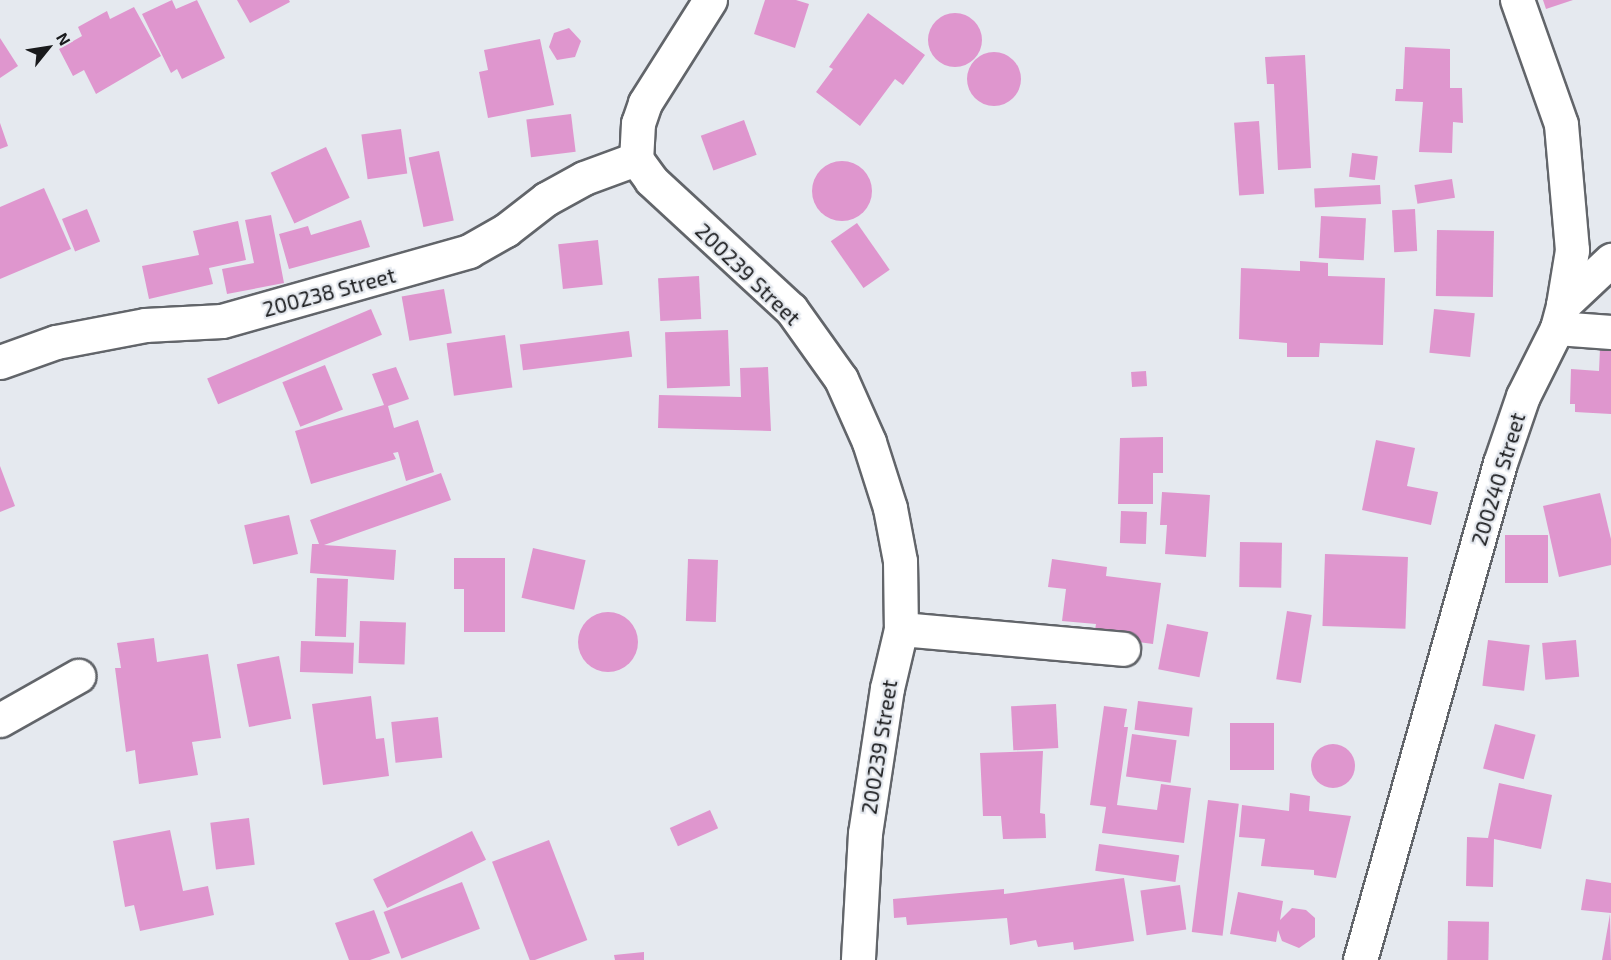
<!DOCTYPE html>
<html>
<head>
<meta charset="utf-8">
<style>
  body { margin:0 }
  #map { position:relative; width:1611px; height:960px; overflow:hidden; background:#e5e9ef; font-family:"Exo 2",sans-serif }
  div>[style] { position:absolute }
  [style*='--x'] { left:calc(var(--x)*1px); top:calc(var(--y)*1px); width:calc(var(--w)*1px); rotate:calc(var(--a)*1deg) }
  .building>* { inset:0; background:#df96ce; transform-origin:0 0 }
  .round { border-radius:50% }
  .roads { filter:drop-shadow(2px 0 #62656a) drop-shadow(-2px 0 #62656a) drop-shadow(0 2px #62656a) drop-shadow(0 -2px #62656a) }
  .minor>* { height:33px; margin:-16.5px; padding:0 16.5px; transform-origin:16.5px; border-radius:16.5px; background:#fff }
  span { translate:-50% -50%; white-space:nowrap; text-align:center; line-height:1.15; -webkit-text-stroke:4.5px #e5e9ef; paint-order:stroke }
  .street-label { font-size:21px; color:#191a1c }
  .north { position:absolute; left:18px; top:18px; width:60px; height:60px; -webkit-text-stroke:4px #e5e9ef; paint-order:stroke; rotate:60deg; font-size:16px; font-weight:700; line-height:24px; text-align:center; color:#191a1c }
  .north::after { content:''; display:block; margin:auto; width:21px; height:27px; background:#191a1c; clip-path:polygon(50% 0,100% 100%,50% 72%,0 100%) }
</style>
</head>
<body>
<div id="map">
  <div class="building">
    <div style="clip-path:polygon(172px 0,176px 9px,197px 0,225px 58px,182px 79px,177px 69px,171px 73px,142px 14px)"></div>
    <div style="clip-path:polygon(237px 0,289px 0,290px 2px,250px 23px)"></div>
    <div style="clip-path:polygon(765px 0,796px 0,809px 4px,795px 48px,754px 34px)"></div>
    <div style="clip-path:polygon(1543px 0,1573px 0,1546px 9px)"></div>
    <div style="clip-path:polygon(134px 7px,161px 56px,96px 94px,84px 70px,73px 76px,59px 49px,82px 36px,78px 27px,107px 11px,110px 19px)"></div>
    <div class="round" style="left:928px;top:13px;width:54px;height:54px"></div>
    <div style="clip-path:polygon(868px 13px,925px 55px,903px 85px,895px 79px,860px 126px,816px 92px,833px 69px,829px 67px)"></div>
    <div style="clip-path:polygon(569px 28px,581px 41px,575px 57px,557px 60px,549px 47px,554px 33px)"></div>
    <div style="clip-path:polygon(0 38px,18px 66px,0 78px)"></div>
    <div style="clip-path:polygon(540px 39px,554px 105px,488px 118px,479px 72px,488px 70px,484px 50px)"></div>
    <div style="clip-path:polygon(1405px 47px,1450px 49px,1450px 88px,1462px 88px,1463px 123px,1453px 122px,1452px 153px,1419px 152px,1423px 102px,1395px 101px,1396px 89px,1403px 89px)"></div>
    <div class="round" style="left:967px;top:52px;width:54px;height:54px"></div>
    <div style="clip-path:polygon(1305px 55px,1311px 168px,1278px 170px,1274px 84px,1267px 84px,1265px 57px)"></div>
    <div style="left:571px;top:114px;width:38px;height:45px;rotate:83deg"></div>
    <div style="left:744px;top:120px;width:37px;height:46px;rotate:70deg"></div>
    <div style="left:1259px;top:121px;width:73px;height:25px;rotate:86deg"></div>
    <div style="clip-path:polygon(0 123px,8px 146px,0 149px)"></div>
    <div style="left:401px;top:129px;width:45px;height:40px;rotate:82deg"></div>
    <div style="left:326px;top:147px;width:56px;height:61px;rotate:65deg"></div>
    <div style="left:439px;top:151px;width:71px;height:31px;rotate:78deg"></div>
    <div style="left:1352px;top:153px;width:26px;height:24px;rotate:7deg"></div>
    <div class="round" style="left:812px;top:161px;width:60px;height:60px"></div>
    <div style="left:1452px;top:179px;width:19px;height:38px;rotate:81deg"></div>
    <div style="left:1380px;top:185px;width:19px;height:66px;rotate:87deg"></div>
    <div style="clip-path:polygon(44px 188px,71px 249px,0 279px,0 207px)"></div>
    <div style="left:87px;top:209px;width:35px;height:27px;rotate:68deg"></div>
    <div style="left:1415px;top:209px;width:42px;height:23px;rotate:87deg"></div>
    <div style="clip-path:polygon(271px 215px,284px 283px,227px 294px,222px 269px,254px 263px,245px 220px)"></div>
    <div style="left:1321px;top:216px;width:45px;height:42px;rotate:3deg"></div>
    <div style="clip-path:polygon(361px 220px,370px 247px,289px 269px,279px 234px,308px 226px,311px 235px)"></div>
    <div style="clip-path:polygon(238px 221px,246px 260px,209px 268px,213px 284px,149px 299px,142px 266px,199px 255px,193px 231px)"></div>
    <div style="left:857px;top:223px;width:57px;height:32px;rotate:55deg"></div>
    <div style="left:1437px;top:230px;width:57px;height:66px;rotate:1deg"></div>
    <div style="left:598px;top:240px;width:45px;height:40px;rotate:84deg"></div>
    <div style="clip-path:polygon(1300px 261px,1328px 263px,1328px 276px,1385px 278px,1383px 345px,1320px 343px,1319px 357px,1287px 357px,1287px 343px,1239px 339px,1241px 268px,1300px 271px)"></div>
    <div style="left:699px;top:276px;width:43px;height:41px;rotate:87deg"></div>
    <div style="left:444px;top:289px;width:45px;height:43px;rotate:80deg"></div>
    <div style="left:371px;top:309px;width:28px;height:178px;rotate:67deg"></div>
    <div style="left:1434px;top:309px;width:41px;height:44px;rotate:6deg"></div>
    <div style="left:728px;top:330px;width:56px;height:63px;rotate:88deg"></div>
    <div style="left:629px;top:331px;width:26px;height:110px;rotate:83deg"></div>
    <div style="left:505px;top:335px;width:53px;height:59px;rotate:82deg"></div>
    <div style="clip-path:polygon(1600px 348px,1611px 349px,1611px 414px,1575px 412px,1575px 404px,1570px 404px,1571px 369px,1599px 371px)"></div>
    <div style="left:325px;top:365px;width:48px;height:46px;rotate:68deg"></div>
    <div style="clip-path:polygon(396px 367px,409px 399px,388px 406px,394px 428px,418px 420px,434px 472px,406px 481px,398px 452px,393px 453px,396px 459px,311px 484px,295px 431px,384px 405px,372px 374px)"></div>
    <div style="clip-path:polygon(768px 367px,771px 431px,658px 428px,659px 395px,741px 397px,740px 368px)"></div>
    <div style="left:1146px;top:371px;width:15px;height:15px;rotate:86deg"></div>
    <div style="clip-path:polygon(1163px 437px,1163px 473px,1153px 473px,1153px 504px,1118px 504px,1120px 438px)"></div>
    <div style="clip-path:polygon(1376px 440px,1415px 448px,1407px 486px,1438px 492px,1431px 525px,1362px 510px)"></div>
    <div style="clip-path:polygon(0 466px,15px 506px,0 512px)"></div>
    <div style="clip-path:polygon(441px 473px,451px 500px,324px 545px,396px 550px,394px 580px,310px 573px,312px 544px,319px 544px,310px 520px)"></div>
    <div style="clip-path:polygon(1162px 492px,1210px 495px,1206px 557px,1165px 554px,1167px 525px,1160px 525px)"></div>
    <div style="clip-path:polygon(1600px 493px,1611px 539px,1611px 565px,1559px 577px,1543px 506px)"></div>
    <div style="left:1121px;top:511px;width:26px;height:32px;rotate:2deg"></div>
    <div style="left:289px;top:515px;width:40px;height:46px;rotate:77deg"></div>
    <div style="left:1548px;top:535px;width:48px;height:43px;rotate:90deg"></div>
    <div style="left:1240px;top:542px;width:42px;height:45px;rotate:1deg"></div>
    <div style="left:533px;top:548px;width:54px;height:51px;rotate:13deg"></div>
    <div style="left:1325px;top:554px;width:83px;height:72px;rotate:2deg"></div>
    <div style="clip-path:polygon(454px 558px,505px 558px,505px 632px,464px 632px,464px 589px,454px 589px)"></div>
    <div style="left:688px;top:559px;width:30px;height:62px;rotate:2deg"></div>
    <div style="clip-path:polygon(1052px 559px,1107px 567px,1106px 576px,1161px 583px,1153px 644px,1094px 636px,1096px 624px,1062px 621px,1066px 589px,1048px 587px)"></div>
    <div style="left:317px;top:578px;width:31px;height:58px;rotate:2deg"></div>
    <div style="left:1287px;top:611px;width:25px;height:69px;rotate:9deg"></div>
    <div class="round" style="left:578px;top:612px;width:60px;height:60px"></div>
    <div style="left:360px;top:621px;width:46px;height:42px;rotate:2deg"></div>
    <div style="left:1167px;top:624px;width:42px;height:46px;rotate:11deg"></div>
    <div style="clip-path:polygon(154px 638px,157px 662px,208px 654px,221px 738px,192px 742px,198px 775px,139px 784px,135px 750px,126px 752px,115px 668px,121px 668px,117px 643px)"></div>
    <div style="left:1488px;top:640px;width:42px;height:46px;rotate:7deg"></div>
    <div style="left:1576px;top:640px;width:37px;height:34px;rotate:85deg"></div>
    <div style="left:301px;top:641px;width:53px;height:31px;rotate:2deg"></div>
    <div style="left:279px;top:656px;width:64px;height:43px;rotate:79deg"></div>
    <div style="clip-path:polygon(371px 696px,376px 739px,384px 738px,389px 776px,323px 785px,312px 704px)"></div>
    <div style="left:1138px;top:701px;width:55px;height:29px;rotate:7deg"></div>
    <div style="left:1056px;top:704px;width:44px;height:45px;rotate:87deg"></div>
    <div style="clip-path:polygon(1104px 706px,1127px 709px,1124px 727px,1128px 727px,1117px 805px,1157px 810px,1161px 784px,1191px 788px,1184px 843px,1102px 833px,1106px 807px,1090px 805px)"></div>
    <div style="left:438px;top:717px;width:41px;height:47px;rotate:84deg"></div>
    <div style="left:1230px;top:723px;width:44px;height:47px"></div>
    <div style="left:1495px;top:724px;width:42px;height:46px;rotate:15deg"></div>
    <div style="left:1132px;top:734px;width:45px;height:43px;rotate:8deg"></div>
    <div class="round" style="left:1311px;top:744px;width:44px;height:44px"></div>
    <div style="clip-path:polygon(1043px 751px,1040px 813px,1045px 814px,1046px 838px,1003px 839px,1001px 816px,983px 816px,980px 753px)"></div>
    <div style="clip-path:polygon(1499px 783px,1552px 795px,1541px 849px,1494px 839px,1493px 887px,1466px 886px,1467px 837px,1488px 838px)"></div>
    <div style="clip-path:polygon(1290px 793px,1310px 796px,1309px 811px,1351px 816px,1336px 878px,1314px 875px,1314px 870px,1261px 866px,1265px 839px,1239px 837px,1242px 805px,1289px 811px)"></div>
    <div style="left:1208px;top:800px;width:31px;height:133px;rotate:7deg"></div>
    <div style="left:710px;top:810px;width:20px;height:44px;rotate:66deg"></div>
    <div style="left:249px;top:818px;width:47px;height:39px;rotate:83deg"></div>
    <div style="clip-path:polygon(170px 830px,183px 891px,208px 886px,214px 915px,140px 931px,134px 905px,125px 907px,113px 841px)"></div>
    <div style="left:472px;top:831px;width:32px;height:110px;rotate:64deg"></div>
    <div style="left:549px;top:840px;width:107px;height:61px;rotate:69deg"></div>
    <div style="left:1099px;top:844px;width:81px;height:27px;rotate:8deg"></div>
    <div style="clip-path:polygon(1124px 878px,1134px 941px,1074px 950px,1073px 942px,1038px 947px,1036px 940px,1010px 945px,1007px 918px,907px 925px,906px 917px,894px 918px,893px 899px,1004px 889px,1004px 894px)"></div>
    <div style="clip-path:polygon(1586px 879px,1611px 883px,1611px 913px,1581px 910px)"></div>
    <div style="left:462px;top:882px;width:50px;height:84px;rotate:69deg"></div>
    <div style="left:1180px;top:885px;width:45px;height:40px;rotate:82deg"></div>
    <div style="clip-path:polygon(1238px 892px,1283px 901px,1280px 920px,1292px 908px,1306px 910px,1315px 918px,1315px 937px,1299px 948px,1282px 941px,1278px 930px,1276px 942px,1230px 934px)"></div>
    <div style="clip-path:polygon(374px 910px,390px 953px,370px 960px,349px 960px,335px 923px)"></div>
    <div style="clip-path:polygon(1610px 914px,1611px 960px,1602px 960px)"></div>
    <div style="left:1448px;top:921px;width:41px;height:39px;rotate:1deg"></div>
    <div style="clip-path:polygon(644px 952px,644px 960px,615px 960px,614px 955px)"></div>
  </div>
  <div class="roads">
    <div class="minor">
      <div style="--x:710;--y:0;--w:122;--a:122.3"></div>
      <div style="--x:645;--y:103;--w:21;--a:109"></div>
      <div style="--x:638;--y:123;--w:36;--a:93"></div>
      <div style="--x:636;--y:159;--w:26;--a:54"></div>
      <div style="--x:651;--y:180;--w:190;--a:42.7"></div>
      <div style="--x:791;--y:309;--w:86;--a:54.5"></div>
      <div style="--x:841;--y:379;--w:69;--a:66"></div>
      <div style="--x:869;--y:442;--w:69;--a:72.3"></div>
      <div style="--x:890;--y:508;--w:54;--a:79.3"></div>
      <div style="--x:900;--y:561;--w:68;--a:89.2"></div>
      <div style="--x:901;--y:629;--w:61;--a:103.3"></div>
      <div style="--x:887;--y:688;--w:147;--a:98.6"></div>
      <div style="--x:865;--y:833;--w:127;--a:93.2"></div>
      <div style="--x:1563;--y:305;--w:66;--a:-43.2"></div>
      <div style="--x:1557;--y:328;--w:54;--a:4.2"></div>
      <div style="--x:0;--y:362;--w:59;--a:-19.7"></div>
      <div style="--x:56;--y:342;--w:91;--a:-10.8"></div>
      <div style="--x:145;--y:325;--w:77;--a:-3"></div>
      <div style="--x:222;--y:321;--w:257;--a:-15.8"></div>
      <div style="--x:469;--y:251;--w:43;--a:-29.6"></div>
      <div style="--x:506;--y:230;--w:51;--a:-37.8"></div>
      <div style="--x:546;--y:199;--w:43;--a:-28.9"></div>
      <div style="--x:584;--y:178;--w:55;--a:-20.1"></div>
      <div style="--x:901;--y:629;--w:223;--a:5.1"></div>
      <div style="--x:0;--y:720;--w:90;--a:-29.4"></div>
      <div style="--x:1360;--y:960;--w:516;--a:-74.27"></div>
      <div style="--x:1500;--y:463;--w:71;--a:-71.1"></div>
      <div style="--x:1523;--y:396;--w:76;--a:-63.4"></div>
      <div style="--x:1557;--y:328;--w:24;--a:-75"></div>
      <div style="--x:1563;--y:305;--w:56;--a:-80.7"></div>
      <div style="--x:1572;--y:250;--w:126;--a:-95"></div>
      <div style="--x:1561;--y:124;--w:132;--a:-109.5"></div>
    </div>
  </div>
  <div class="street-label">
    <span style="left:748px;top:274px;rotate:44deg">200239 Street</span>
    <span style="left:329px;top:292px;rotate:-15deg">200238 Street</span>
    <span style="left:1498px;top:479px;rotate:-73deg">200240 Street</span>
    <span style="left:879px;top:747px;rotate:-81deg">200239 Street</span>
  </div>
  <div class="north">N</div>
</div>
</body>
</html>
